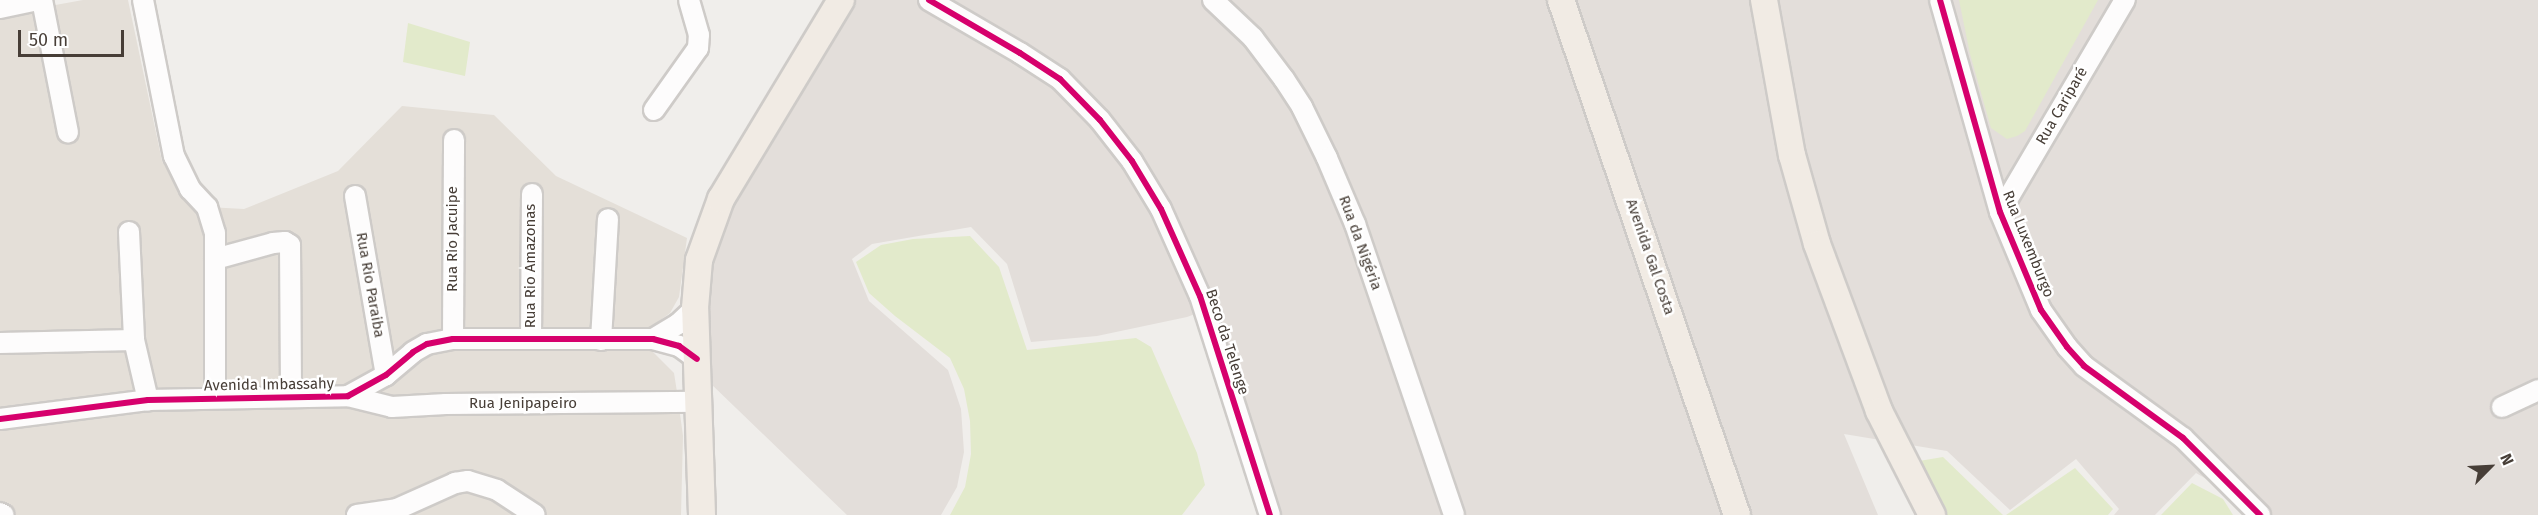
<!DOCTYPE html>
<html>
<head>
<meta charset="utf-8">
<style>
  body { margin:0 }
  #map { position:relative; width:2538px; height:515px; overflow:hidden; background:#f0eeeb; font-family:"Fira Sans",sans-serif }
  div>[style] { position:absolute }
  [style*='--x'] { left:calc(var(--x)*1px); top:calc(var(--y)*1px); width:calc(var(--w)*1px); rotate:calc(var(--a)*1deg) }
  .residential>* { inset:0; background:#e4dfd8 }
  .industrial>* { inset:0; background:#e3deda }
  .green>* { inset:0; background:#e2eacb }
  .roads { filter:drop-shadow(2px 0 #cecbc8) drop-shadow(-2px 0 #cecbc8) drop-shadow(0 2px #cecbc8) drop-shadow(0 -2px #cecbc8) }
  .minor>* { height:20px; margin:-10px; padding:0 10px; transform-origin:10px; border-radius:10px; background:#fdfcfc }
  .major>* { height:26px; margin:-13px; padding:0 13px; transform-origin:13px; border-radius:13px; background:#f1ebe4 }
  .cycleway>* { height:6px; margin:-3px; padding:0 3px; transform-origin:3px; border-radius:3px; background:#d6006c }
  span { translate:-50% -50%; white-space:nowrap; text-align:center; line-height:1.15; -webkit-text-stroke:5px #fff; paint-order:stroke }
  .street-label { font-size:15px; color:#473e37 }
  .north { position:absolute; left:2460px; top:437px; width:60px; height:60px; -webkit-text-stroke:4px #fff; paint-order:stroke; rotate:66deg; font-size:16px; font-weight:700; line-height:24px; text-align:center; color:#473e37 }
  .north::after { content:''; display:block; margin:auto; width:21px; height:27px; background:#473e37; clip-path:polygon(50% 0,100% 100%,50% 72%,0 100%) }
  .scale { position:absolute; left:18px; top:30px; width:106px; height:27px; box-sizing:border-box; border:3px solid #473e37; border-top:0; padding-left:8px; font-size:18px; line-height:21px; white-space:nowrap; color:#473e37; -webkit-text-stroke:4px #fff; paint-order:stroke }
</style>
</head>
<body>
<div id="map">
  <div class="residential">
    <div style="clip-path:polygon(83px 0,128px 0,162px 161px,190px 206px,244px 209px,338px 171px,402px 106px,494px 115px,556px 176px,687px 238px,679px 297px,670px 313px,648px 329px,651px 350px,674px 373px,677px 392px,683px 436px,681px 515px,0 515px,0 15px)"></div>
  </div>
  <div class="industrial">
    <div style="clip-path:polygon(855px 0,2538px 0,2538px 515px,2269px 515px,2196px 473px,2155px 515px,2114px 515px,2119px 509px,2076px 459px,2010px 510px,1947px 451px,1844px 434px,1878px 515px,1280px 515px,1211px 308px,1187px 317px,1097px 336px,1031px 342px,1007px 264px,971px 227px,872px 244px,852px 259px,869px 301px,948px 370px,961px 409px,964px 452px,957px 487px,941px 515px,847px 515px,709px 382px,705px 348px,716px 239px,721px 217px,775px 139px)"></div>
  </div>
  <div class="green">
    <div style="clip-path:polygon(1959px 0,2098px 0,2025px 131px,2017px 136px,2007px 139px,1991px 128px,1970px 54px)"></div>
    <div style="clip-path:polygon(408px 23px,470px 42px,465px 76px,403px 62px)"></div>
    <div style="clip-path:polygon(970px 236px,999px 267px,1027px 350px,1136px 338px,1151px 347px,1197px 453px,1205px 485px,1182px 515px,950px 515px,965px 487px,971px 454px,970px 421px,964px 389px,950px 358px,895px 316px,869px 293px,856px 262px,881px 245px,913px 239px)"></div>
    <div style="clip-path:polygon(1943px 457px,2003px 515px,1946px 515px,1913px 462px)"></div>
    <div style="clip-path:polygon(2075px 468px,2113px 509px,2108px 515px,2006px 515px)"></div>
    <div style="clip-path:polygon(2192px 483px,2223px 499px,2233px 515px,2161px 515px)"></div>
  </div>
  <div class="roads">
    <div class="minor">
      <div style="--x:42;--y:0;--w:135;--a:78.9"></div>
      <div style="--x:143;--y:0;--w:159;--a:78.8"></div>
      <div style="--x:174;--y:156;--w:37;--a:64"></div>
      <div style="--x:190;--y:189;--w:25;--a:47"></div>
      <div style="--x:207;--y:207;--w:27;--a:73"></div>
      <div style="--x:215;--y:233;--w:165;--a:90"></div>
      <div style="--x:929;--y:0;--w:105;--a:30.2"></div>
      <div style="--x:1020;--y:53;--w:48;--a:33"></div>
      <div style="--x:1060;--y:79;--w:57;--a:45.7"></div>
      <div style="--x:1100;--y:120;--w:52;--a:52"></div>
      <div style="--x:1132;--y:161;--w:56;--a:58.9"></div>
      <div style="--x:1161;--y:209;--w:95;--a:65.9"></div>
      <div style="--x:1200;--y:296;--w:230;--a:72.3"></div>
      <div style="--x:1213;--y:0;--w:55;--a:43.5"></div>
      <div style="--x:1253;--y:38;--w:51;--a:52.9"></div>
      <div style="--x:1284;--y:79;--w:33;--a:57"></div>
      <div style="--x:1302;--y:107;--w:57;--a:63.9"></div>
      <div style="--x:1327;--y:158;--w:72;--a:67"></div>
      <div style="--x:1355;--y:224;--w:307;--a:71.2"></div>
      <div style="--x:1940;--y:0;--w:220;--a:74.2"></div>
      <div style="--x:2000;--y:212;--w:106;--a:67.3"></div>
      <div style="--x:2041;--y:310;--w:45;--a:54.9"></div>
      <div style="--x:2067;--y:347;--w:25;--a:48"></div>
      <div style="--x:2084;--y:366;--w:122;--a:36"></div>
      <div style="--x:2183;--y:438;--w:109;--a:45"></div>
      <div style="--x:0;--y:8;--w:40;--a:-12"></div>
      <div style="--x:654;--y:110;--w:76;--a:-54.6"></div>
      <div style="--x:698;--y:48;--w:13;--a:-86"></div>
      <div style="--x:699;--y:35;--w:36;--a:-106"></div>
      <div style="--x:355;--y:196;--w:182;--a:80.2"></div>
      <div style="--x:2000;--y:212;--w:246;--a:-59.5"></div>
      <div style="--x:129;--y:232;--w:108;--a:87.3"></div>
      <div style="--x:134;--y:340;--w:62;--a:76.9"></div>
      <div style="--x:215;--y:259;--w:60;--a:-15.4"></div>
      <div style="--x:273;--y:243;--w:12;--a:-5"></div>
      <div style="--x:285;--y:242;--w:6;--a:31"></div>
      <div style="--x:290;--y:245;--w:152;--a:89.6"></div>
      <div style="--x:531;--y:338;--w:144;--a:-89.6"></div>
      <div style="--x:453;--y:339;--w:199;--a:-89.7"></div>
      <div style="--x:653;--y:339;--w:29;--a:-31"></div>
      <div style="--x:678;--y:324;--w:23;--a:-43"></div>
      <div style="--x:601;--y:340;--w:121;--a:-86.7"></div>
      <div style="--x:0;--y:343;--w:134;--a:-1.3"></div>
      <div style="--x:348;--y:396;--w:45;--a:14"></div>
      <div style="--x:392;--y:407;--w:54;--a:-3.2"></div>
      <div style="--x:446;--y:404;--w:253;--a:-0.5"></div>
      <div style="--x:2502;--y:407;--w:40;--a:-25"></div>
      <div style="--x:0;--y:419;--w:149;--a:-7.3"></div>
      <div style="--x:148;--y:400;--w:200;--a:-1.1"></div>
      <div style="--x:348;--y:396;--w:43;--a:-28.9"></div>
      <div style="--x:386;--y:375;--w:35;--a:-40"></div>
      <div style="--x:413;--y:352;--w:16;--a:-30"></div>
      <div style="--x:427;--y:344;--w:26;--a:-11"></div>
      <div style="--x:453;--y:339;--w:200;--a:0"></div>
      <div style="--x:653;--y:339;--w:27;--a:15"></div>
      <div style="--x:679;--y:346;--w:22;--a:36"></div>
      <div style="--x:0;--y:513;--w:4;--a:27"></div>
      <div style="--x:357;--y:515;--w:40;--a:-8.5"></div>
      <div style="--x:397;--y:509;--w:64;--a:-24.1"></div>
      <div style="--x:455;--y:483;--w:13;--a:-9"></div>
      <div style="--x:468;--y:481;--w:30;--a:17"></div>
      <div style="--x:497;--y:490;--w:45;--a:33.3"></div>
    </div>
    <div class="major">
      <div style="--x:1561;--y:0;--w:544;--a:71.13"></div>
      <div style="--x:1764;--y:0;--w:158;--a:79.8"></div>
      <div style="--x:1792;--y:155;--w:92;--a:74.3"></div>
      <div style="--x:1817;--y:244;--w:178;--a:69.6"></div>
      <div style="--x:1879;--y:411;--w:117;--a:63"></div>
      <div style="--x:702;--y:515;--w:207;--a:-91.9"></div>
      <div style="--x:695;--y:308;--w:48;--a:-85.2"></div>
      <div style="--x:699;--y:260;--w:65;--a:-70.2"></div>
      <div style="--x:721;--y:199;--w:232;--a:-58.9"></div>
    </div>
  </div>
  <div class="cycleway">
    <div style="--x:929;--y:0;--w:105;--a:30.2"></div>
    <div style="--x:1020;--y:53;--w:48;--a:33"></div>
    <div style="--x:1060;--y:79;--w:57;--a:45.7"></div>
    <div style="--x:1100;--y:120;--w:52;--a:52"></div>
    <div style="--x:1132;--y:161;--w:56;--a:58.9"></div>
    <div style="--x:1161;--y:209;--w:95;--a:65.9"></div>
    <div style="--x:1200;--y:296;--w:230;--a:72.3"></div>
    <div style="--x:1940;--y:0;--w:220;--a:74.2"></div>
    <div style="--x:2000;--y:212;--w:106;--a:67.3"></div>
    <div style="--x:2041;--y:310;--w:45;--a:54.9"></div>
    <div style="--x:2067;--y:347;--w:25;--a:48"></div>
    <div style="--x:2084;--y:366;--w:122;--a:36"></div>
    <div style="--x:2183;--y:438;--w:109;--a:45"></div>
    <div style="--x:0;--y:419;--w:149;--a:-7.3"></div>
    <div style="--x:148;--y:400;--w:200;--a:-1.1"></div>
    <div style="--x:348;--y:396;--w:43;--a:-28.9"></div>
    <div style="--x:386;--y:375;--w:35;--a:-40"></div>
    <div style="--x:413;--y:352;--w:16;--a:-30"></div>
    <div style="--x:427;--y:344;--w:26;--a:-11"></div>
    <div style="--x:453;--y:339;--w:200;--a:0"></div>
    <div style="--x:653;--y:339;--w:27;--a:15"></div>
    <div style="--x:679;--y:346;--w:22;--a:36"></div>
  </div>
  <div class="street-label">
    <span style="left:2062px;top:106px;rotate:-60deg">Rua Cariparé</span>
    <span style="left:453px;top:239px;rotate:-90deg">Rua Rio Jacuipe</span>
    <span style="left:1360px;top:243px;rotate:70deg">Rua da Nigéria</span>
    <span style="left:2028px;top:244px;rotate:68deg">Rua Luxemburgo</span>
    <span style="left:1650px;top:257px;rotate:71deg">Avenida Gal Costa</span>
    <span style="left:531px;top:266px;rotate:-90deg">Rua Rio Amazonas</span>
    <span style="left:370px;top:285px;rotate:80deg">Rua Rio Paraiba</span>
    <span style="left:1227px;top:342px;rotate:72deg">Beco da Telenge</span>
    <span style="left:269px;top:385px;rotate:-1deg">Avenida Imbassahy</span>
    <span style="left:523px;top:404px">Rua Jenipapeiro</span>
  </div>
  <div class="north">N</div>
  <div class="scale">50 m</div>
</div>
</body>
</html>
